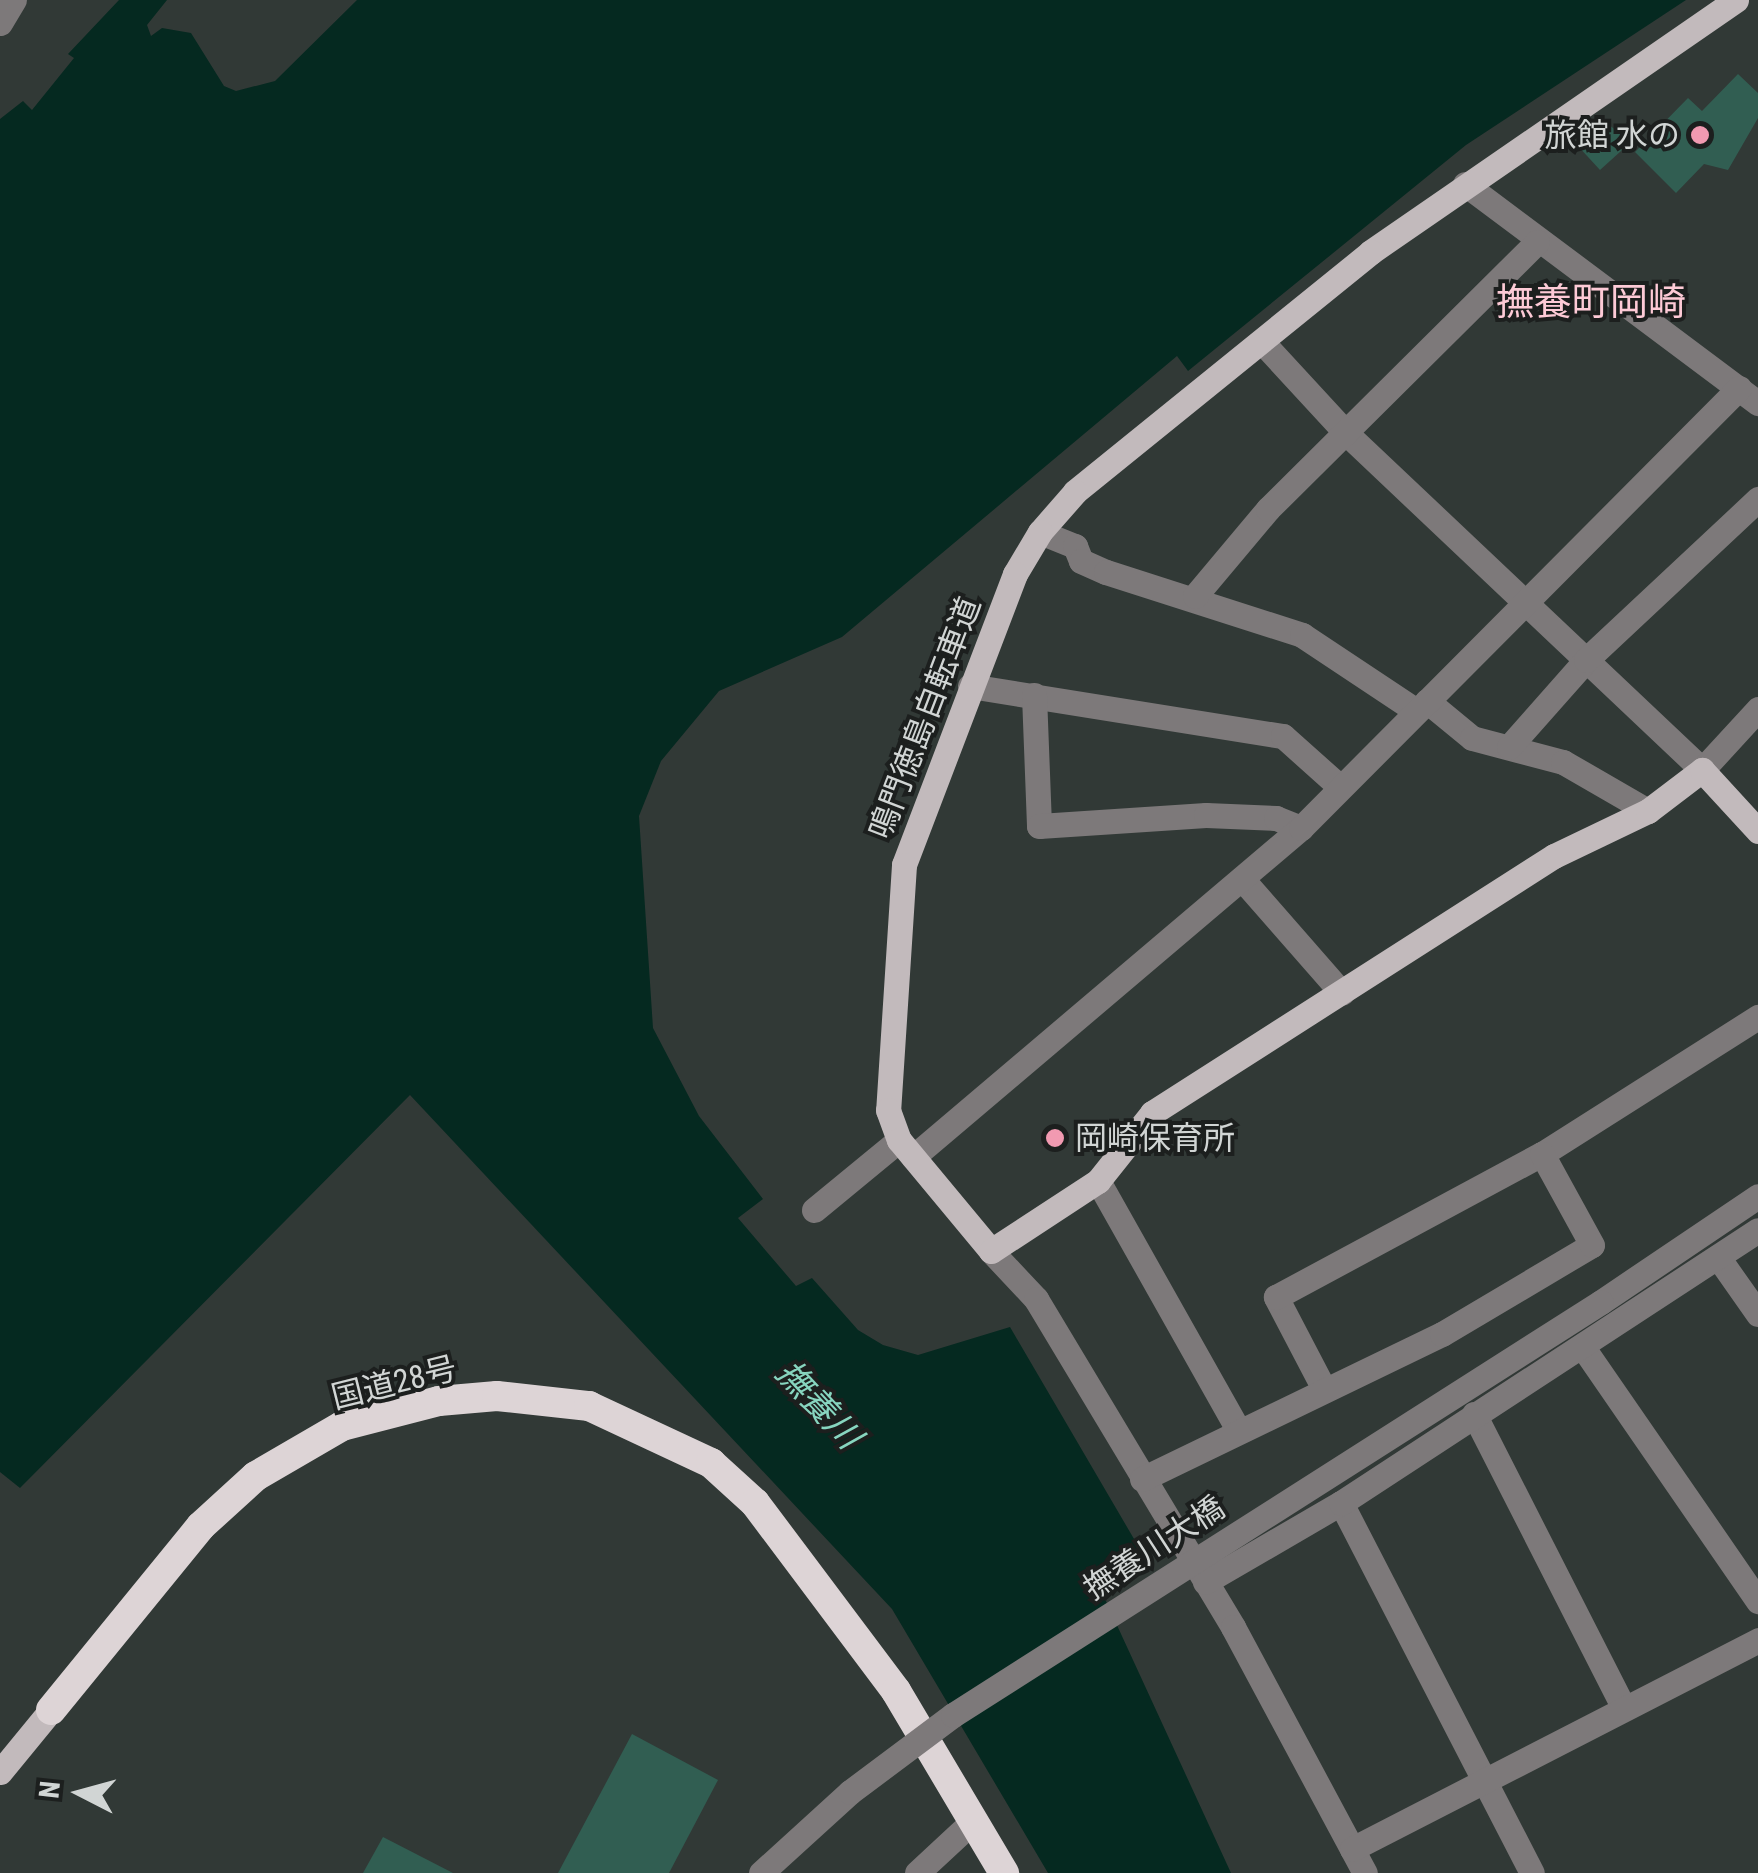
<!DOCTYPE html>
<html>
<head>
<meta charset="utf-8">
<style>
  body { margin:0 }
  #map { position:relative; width:1758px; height:1873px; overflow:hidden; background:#313936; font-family:"Roboto Condensed","Noto Sans JP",sans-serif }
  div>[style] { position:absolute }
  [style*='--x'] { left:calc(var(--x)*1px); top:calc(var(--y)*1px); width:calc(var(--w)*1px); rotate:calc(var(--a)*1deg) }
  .water>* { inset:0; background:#052920 }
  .building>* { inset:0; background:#315e52 }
  .minor>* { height:25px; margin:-12.5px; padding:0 12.5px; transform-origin:12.5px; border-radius:12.5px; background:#7d797a }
  .major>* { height:25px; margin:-12.5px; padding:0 12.5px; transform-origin:12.5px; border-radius:12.5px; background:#c2babc }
  .highway>* { height:30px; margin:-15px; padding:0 15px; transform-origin:15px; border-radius:15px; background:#ddd4d6 }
  .minor-bridge>* { height:25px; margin:-12.5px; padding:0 12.5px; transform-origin:12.5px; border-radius:12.5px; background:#7d797a }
  .dots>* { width:28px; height:28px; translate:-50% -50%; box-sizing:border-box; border:5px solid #1c1f1e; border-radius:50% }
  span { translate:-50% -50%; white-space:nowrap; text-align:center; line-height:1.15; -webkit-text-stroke:8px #1c1f1e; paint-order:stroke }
  .poi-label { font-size:32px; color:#d1d5d4 }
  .right { translate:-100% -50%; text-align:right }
  .left { translate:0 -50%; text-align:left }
  .street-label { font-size:32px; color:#d1d5d4 }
  .water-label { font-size:35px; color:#87d5bf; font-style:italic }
  .quarter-label { font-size:38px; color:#fdcad6 }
  .north { position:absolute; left:30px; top:1743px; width:100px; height:100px; -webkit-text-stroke:8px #1c1f1e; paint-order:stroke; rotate:276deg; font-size:28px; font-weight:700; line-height:40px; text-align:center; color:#d1d5d4 }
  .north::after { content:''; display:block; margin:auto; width:35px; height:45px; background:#d1d5d4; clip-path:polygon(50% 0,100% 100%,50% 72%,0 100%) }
</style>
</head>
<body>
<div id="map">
  <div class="water">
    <div style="clip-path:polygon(119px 0,167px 0,147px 25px,151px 36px,162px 28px,191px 33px,224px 86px,236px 91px,275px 81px,357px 0,1686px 0,1466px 145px,1188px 371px,1177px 356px,842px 637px,719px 691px,661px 761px,639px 816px,653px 1028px,699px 1116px,763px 1199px,738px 1218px,796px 1286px,812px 1278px,858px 1330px,883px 1345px,918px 1355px,1010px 1327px,1151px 1568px,1104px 1597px,1231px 1873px,1048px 1873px,892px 1609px,410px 1095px,20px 1488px,0 1472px,0 119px,23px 101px,32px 110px,74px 58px,68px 54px)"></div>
  </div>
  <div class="building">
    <div style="clip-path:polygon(1738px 74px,1758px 93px,1758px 118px,1728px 170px,1704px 164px,1676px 193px,1635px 152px,1688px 98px,1702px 111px)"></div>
    <div style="clip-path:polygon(1604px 121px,1631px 142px,1600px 170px,1577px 145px)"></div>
    <div style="clip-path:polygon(632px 1734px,718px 1780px,669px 1873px,558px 1873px)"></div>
    <div style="clip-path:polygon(383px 1837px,453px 1873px,363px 1873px)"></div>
  </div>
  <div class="minor">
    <div style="--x:0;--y:23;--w:27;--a:-59"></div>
    <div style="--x:1465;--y:184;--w:366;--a:36.8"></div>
    <div style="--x:1264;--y:344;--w:121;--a:47.3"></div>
    <div style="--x:1346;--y:433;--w:490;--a:43.4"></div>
    <div style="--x:1702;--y:770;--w:83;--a:-47.4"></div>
    <div style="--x:1040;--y:532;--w:38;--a:22"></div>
    <div style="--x:1075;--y:546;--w:16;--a:68"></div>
    <div style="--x:1081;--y:561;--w:27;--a:24"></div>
    <div style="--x:1106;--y:572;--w:206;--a:17.8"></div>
    <div style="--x:1302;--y:635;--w:136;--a:33.6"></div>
    <div style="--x:1195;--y:596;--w:114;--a:-50"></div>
    <div style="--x:1268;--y:509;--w:379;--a:-44.8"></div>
    <div style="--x:970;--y:686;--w:317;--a:9.1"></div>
    <div style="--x:1283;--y:736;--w:76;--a:41.8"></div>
    <div style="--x:1034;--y:695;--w:131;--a:87.8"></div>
    <div style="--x:1039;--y:826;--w:167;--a:-3.8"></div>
    <div style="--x:1206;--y:815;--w:70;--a:2.5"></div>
    <div style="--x:1276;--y:818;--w:27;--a:22"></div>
    <div style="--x:1427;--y:701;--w:58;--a:39.4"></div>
    <div style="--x:1472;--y:738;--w:94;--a:14.8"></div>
    <div style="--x:1563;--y:762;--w:98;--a:30"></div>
    <div style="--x:1509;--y:747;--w:116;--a:-48.5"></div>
    <div style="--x:1586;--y:660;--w:236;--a:-43.1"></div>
    <div style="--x:1243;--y:880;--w:150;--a:48.8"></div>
    <div style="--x:913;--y:1157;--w:509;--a:-40.3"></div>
    <div style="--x:1301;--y:828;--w:621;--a:-45.13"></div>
    <div style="--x:1098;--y:1181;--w:287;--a:60.6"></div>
    <div style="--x:814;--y:1210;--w:110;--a:-39.5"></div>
    <div style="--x:991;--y:1251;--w:66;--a:46.8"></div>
    <div style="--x:1036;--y:1299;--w:383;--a:59"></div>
    <div style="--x:1233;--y:1627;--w:279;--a:61.8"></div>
    <div style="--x:1720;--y:1260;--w:66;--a:54.9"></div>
    <div style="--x:1601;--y:1302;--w:189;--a:-34"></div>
    <div style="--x:1582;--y:1346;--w:310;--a:55.4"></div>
    <div style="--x:1324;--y:1389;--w:104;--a:-117.6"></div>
    <div style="--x:1276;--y:1297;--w:302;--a:-28.3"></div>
    <div style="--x:1542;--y:1154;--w:256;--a:-32.4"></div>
    <div style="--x:1474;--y:1414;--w:329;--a:63"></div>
    <div style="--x:1142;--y:1479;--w:333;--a:-25.8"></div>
    <div style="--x:1442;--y:1334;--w:174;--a:-30.7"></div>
    <div style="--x:1592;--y:1245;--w:104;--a:-118.8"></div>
    <div style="--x:1341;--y:1503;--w:416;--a:62.7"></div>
    <div style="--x:1205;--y:1582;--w:157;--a:-30.2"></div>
    <div style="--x:1341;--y:1503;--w:498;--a:-33.2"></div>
    <div style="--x:1352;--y:1849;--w:457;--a:-27.2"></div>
    <div style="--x:917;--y:1873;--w:76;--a:-42.9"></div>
  </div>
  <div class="major">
    <div style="--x:1736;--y:0;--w:444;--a:145.4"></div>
    <div style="--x:1371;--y:252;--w:381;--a:141"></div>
    <div style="--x:1075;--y:492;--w:53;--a:131.2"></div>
    <div style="--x:1040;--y:532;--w:49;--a:120.8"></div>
    <div style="--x:1015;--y:574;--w:311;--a:110.9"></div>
    <div style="--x:904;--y:865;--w:246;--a:93.7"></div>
    <div style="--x:888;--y:1110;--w:32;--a:70"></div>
    <div style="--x:899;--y:1140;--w:144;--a:50.3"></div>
    <div style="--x:991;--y:1251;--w:128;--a:-33.2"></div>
    <div style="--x:1098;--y:1181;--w:87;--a:-51.5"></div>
    <div style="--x:1152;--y:1113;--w:477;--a:-32.6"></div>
    <div style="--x:1554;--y:856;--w:104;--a:-25.6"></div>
    <div style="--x:1648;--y:811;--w:68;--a:-37.2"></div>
    <div style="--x:1702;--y:770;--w:83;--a:47.4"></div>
    <div style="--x:0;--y:1772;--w:80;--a:-50.6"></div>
  </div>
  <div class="highway">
    <div style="--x:51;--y:1710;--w:237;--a:-50.8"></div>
    <div style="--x:201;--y:1526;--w:74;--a:-42.3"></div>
    <div style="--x:256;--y:1476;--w:99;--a:-30.2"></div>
    <div style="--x:342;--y:1426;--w:100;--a:-14.5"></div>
    <div style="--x:439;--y:1401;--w:58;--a:-4.9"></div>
    <div style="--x:497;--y:1396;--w:93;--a:6.2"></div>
    <div style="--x:589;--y:1406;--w:135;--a:25"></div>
    <div style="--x:711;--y:1463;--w:59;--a:42.3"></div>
    <div style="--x:755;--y:1503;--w:235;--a:53.1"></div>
    <div style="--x:896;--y:1691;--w:212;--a:59.3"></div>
  </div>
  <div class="minor-bridge">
    <div style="--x:761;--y:1873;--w:120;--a:-42.3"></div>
    <div style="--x:850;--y:1792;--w:129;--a:-36.8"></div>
    <div style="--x:953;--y:1715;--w:768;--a:-32.51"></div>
  </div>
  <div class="dots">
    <div style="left:1700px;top:135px;background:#f19ab1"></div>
    <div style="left:1055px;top:1138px;background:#f19ab1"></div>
  </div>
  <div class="poi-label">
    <span class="right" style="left:1680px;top:135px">旅館 水の</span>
    <span class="left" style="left:1075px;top:1138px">岡崎保育所</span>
  </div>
  <div class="street-label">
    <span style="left:925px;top:718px;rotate:-69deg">鳴門徳島自転車道</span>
    <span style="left:394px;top:1383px;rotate:-14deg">国道28号</span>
    <span style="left:1154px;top:1548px;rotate:-33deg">撫養川大橋</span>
  </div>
  <div class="water-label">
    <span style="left:818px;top:1405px;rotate:47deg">撫養川</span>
  </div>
  <div class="quarter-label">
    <span style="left:1591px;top:303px">撫養町岡崎</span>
  </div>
  <div class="north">N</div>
</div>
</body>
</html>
